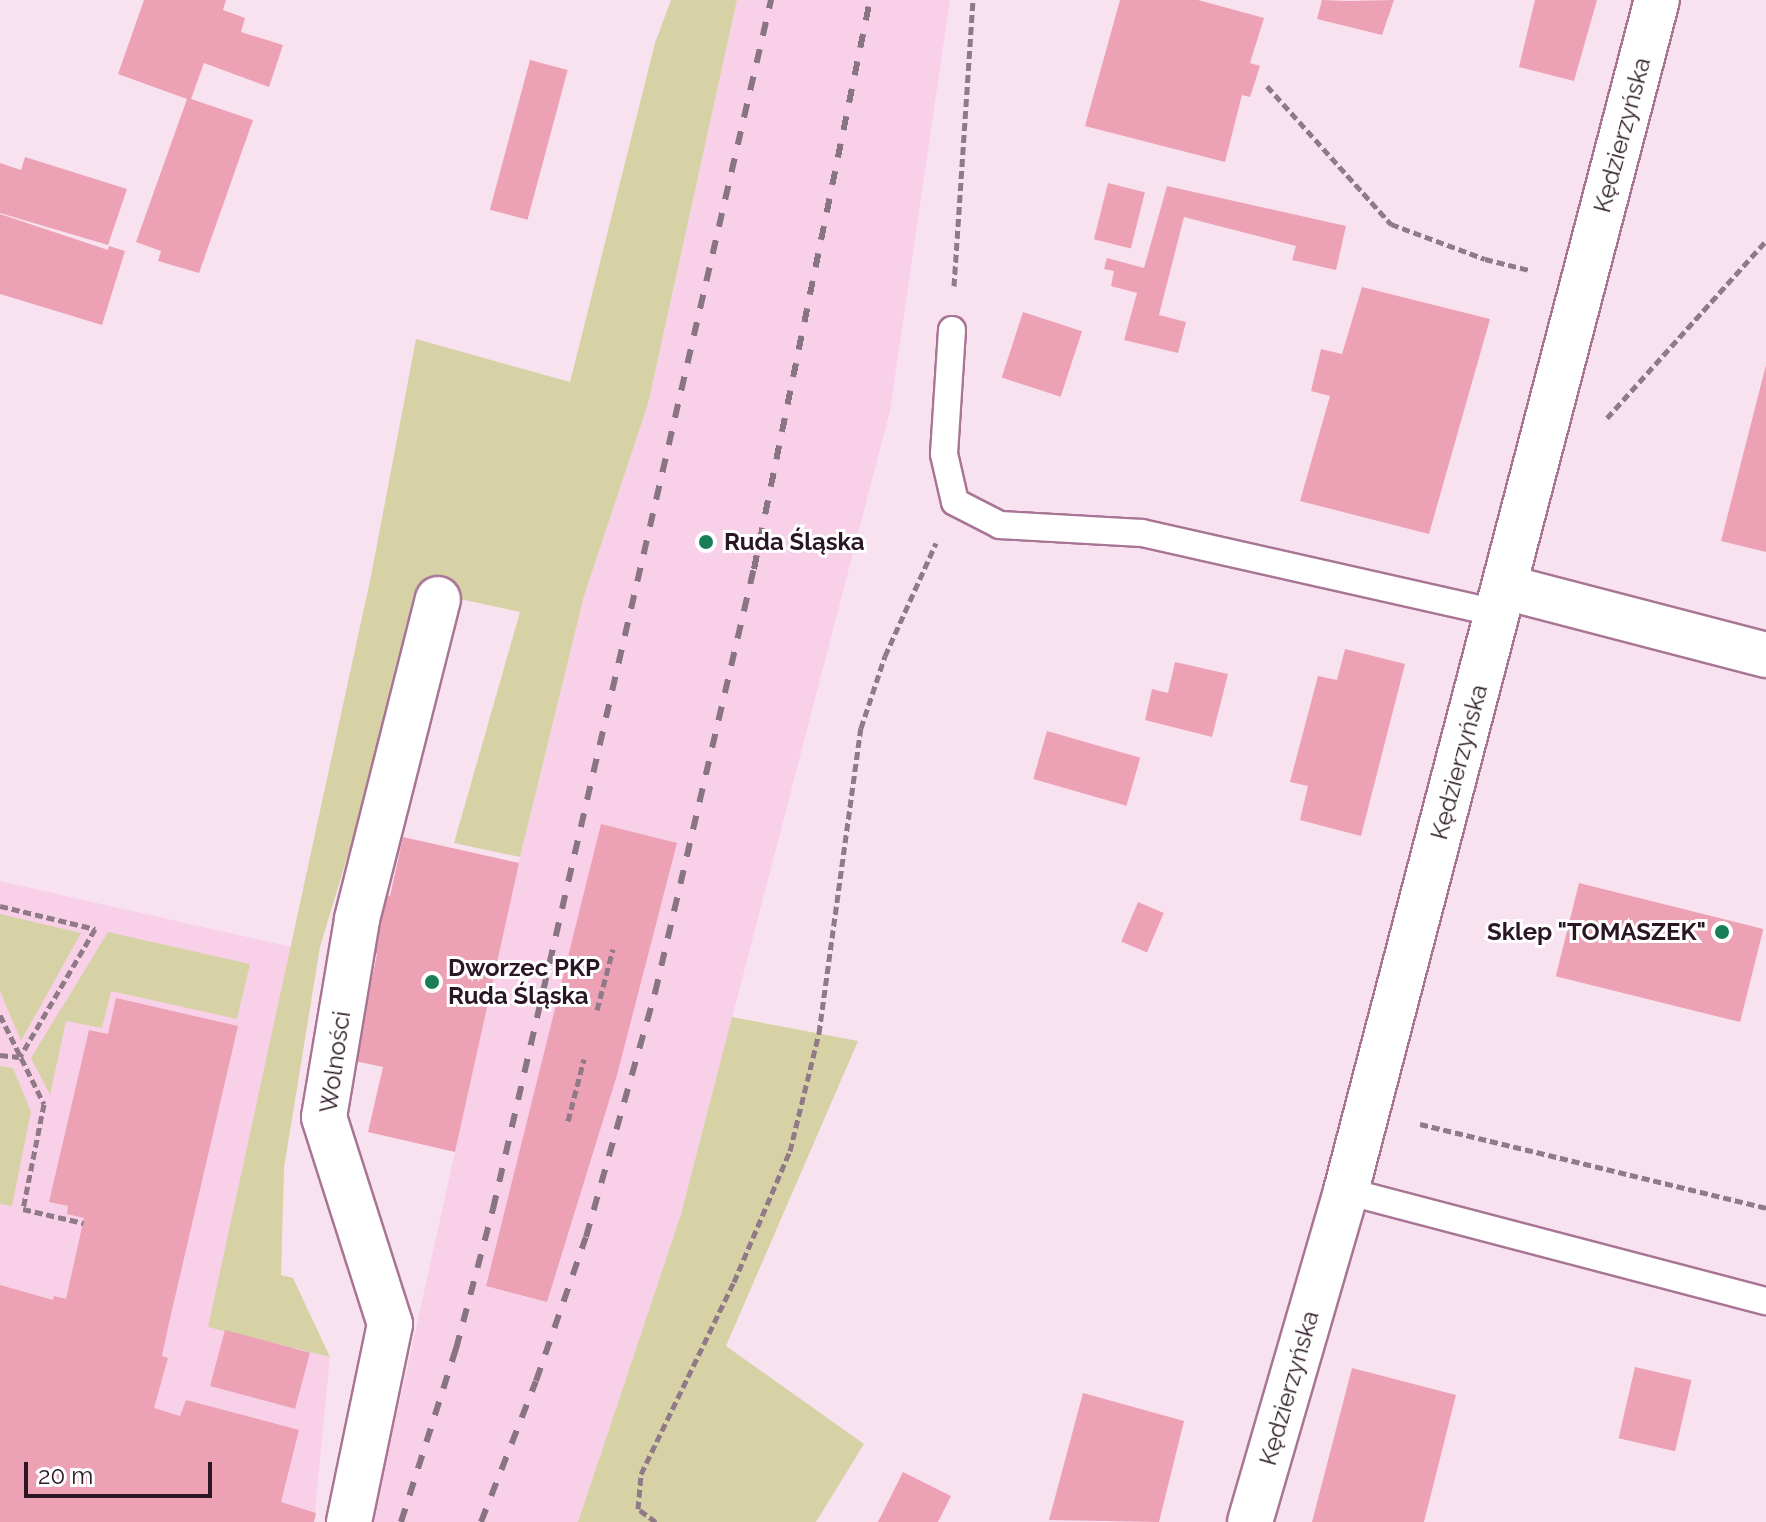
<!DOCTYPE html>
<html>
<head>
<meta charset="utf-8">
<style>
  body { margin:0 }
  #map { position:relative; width:1766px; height:1522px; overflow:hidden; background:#f9e2f0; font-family:Raleway,sans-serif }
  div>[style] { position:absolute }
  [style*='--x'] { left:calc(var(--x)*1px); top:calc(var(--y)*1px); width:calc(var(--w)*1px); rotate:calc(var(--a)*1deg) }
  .built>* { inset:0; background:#f8d1e9 }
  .green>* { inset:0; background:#d7d2a5 }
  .building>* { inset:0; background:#eca1b5; transform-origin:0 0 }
  .path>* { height:5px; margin-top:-2.5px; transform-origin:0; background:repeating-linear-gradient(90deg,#907a88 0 8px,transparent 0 12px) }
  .roads { filter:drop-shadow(2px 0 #a87595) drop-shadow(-2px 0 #a87595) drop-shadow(0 2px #a87595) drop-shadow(0 -2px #a87595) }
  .service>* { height:26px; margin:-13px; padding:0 13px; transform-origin:13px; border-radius:13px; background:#fff }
  .minor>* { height:44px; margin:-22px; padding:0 22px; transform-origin:22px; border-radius:22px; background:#fff }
  .rail>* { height:6px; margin-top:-3px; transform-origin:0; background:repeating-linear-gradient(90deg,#897481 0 14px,transparent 0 28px) }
  .dots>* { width:22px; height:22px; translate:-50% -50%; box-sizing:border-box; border:4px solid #fff; border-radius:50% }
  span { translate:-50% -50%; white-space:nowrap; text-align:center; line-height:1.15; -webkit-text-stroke:6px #fff; paint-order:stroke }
  .street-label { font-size:24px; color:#2b1724 }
  .poi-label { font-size:24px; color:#2b1724; font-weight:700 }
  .left { translate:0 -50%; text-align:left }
  .right { translate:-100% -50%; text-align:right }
  .scale { position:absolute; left:24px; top:1462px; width:188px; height:36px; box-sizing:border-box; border:4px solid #2b1724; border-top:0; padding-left:10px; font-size:24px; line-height:28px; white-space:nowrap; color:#2b1724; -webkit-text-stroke:6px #fff; paint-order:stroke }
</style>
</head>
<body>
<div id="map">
  <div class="built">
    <div style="clip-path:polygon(737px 0,950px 0,890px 411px,681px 1214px,578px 1522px,368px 1522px,399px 1405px,520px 857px,584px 596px,648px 404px)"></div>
    <div style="clip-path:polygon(0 881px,291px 947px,209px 1326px,330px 1357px,314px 1522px,0 1522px)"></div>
  </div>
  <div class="green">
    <div style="clip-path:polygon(671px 0,737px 0,648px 404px,584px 596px,520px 857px,454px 843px,520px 612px,427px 592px,320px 947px,284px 1168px,281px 1275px,293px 1278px,330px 1357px,208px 1327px,371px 576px,416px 339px,570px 382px,655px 43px)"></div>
    <div style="clip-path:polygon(0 914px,81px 933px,21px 1041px,0 991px)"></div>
    <div style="clip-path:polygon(108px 932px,250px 964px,237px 1019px,111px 991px,102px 1028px,66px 1021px,50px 1095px,31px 1058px)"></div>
    <div style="clip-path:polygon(732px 1017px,858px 1041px,726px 1346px,864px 1444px,816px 1522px,578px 1522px,681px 1214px)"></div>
    <div style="clip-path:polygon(0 1066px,13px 1068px,31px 1112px,12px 1206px,0 1204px)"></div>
  </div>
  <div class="building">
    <div style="clip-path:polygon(144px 0,226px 0,223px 10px,245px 18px,241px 32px,283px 45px,269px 87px,204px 63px,191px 99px,253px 120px,199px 273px,158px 261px,161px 251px,136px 242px,187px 99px,118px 74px)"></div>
    <div style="clip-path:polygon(1120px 0,1198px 0,1264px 18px,1250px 63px,1260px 66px,1250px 97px,1242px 95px,1225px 162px,1085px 126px)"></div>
    <div style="clip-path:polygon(1322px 0,1348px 1px,1394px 0,1382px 35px,1317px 19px)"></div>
    <div style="clip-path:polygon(1535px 0,1597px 0,1574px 81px,1519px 67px)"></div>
    <div style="left:530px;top:60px;width:39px;height:155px;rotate:15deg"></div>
    <div style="clip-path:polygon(25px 157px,127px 189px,108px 245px,0 213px,0 163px,21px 170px)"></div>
    <div style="left:1108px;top:183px;width:38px;height:58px;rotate:14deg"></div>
    <div style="clip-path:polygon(1167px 186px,1346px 226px,1336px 270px,1292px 260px,1296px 246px,1184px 217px,1159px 315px,1186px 322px,1178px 353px,1124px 340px,1137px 293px,1111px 286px,1114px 271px,1104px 269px,1107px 258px,1144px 268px)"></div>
    <div style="clip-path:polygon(0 214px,108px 250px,109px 246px,125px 251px,102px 325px,0 294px)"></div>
    <div style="clip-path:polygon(1362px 287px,1490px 319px,1429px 534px,1300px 501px,1330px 396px,1311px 391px,1321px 349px,1342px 354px)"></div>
    <div style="left:1023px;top:312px;width:62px;height:69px;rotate:18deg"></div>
    <div style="clip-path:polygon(1766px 365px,1766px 552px,1721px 541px)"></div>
    <div style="clip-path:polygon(1345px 649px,1405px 664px,1361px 836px,1300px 820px,1308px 786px,1290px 782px,1318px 676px,1337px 680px)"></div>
    <div style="clip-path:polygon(1175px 662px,1228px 674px,1212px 737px,1145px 720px,1152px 689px,1168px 693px)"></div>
    <div style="left:1047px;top:731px;width:97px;height:50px;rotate:16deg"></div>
    <div style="clip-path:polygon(601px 824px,677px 843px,617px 1075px,547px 1302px,486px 1286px)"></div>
    <div style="clip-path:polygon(403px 837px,519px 863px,455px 1152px,368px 1132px,383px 1067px,355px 1061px,377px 954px,359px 950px,373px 891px,390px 896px)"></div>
    <div style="left:1579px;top:883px;width:190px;height:96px;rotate:14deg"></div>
    <div style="left:1138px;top:902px;width:28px;height:43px;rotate:23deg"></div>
    <div style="clip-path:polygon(116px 998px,238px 1026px,169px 1323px,162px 1356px,168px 1358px,154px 1408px,180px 1416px,186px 1400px,299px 1430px,281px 1502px,316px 1513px,314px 1522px,0 1522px,0 1285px,53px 1300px,54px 1296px,66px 1299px,84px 1218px,67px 1214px,68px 1206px,49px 1202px,89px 1030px,108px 1034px)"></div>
    <div style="left:225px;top:1330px;width:88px;height:58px;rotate:15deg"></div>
    <div style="left:1635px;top:1367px;width:58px;height:73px;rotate:13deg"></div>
    <div style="clip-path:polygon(1352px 1368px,1456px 1395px,1424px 1522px,1312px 1522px)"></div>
    <div style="clip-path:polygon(1083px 1393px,1184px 1421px,1159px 1522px,1049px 1520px)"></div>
    <div style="clip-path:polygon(903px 1472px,951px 1496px,938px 1522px,878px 1522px)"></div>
  </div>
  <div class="path">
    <div style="--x:1267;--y:86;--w:186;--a:48.1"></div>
    <div style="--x:1391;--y:224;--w:100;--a:20.4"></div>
    <div style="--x:1485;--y:259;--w:45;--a:14"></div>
    <div style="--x:954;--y:286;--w:287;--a:-86.2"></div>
    <div style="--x:1607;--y:418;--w:238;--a:-48.1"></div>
    <div style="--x:0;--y:906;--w:98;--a:13.6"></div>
    <div style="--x:95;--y:929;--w:148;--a:120.4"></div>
    <div style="--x:597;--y:1010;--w:63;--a:-75.3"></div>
    <div style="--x:0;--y:1015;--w:99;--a:63.7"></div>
    <div style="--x:44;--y:1104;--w:107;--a:101.3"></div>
    <div style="--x:23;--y:1209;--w:62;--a:13.1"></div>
    <div style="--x:0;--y:1055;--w:19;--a:6"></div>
    <div style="--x:568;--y:1121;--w:64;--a:-75.5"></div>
    <div style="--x:1420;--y:1124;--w:356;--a:13.6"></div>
    <div style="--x:656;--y:1522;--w:22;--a:-144"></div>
    <div style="--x:638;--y:1509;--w:35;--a:-85"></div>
    <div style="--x:641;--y:1474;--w:213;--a:-64.2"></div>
    <div style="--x:734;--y:1282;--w:142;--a:-66.9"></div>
    <div style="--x:790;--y:1151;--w:122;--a:-76.2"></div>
    <div style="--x:819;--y:1033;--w:308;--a:-82.2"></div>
    <div style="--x:861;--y:728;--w:76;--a:-71.6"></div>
    <div style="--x:885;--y:656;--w:124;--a:-65.7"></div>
  </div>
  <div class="roads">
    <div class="service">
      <div style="--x:952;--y:330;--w:124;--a:93.7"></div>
      <div style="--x:944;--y:454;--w:49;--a:77.1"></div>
      <div style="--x:955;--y:502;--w:51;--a:27.1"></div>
      <div style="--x:1000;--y:525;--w:142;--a:3.2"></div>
      <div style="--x:1142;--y:533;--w:365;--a:12.7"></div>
      <div style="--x:1346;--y:1191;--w:434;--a:14.7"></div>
    </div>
    <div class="minor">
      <div style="--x:1505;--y:587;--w:270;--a:14.6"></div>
      <div style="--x:349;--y:1522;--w:202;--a:-78.3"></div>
      <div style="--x:390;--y:1324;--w:217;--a:-107.7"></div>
      <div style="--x:324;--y:1117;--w:201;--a:-80.5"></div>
      <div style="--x:357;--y:919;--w:330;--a:-75.8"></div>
      <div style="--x:1250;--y:1522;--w:345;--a:-73.8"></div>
      <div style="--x:1346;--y:1191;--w:1231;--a:-75.37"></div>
    </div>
  </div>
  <div class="rail">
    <div style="--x:401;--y:1522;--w:182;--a:-72.4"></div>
    <div style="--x:456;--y:1349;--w:145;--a:-75.2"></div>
    <div style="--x:493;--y:1209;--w:1241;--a:-77.05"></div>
    <div style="--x:481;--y:1522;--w:151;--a:-68.7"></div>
    <div style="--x:536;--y:1381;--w:152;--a:-70.9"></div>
    <div style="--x:586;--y:1237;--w:254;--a:-74.2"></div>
    <div style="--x:655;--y:993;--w:435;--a:-76.9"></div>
    <div style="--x:754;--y:569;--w:581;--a:-78.48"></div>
  </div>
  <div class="dots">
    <div style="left:706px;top:542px;background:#197e57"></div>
    <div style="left:1722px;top:932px;background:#197e57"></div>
    <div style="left:432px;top:982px;background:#197e57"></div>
  </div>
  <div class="street-label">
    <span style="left:1622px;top:135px;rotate:-75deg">Kędzierzyńska</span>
    <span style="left:1459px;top:762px;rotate:-75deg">Kędzierzyńska</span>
    <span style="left:335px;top:1062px;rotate:-82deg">Wolności</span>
    <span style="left:1289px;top:1388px;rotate:-74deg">Kędzierzyńska</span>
  </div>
  <div class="poi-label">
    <span class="left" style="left:724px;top:542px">Ruda Śląska</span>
    <span class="right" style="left:1706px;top:932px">Sklep "TOMASZEK"</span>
    <span class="left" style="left:448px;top:982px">Dworzec PKP<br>Ruda Śląska</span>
  </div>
  <div class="scale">20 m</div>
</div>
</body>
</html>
